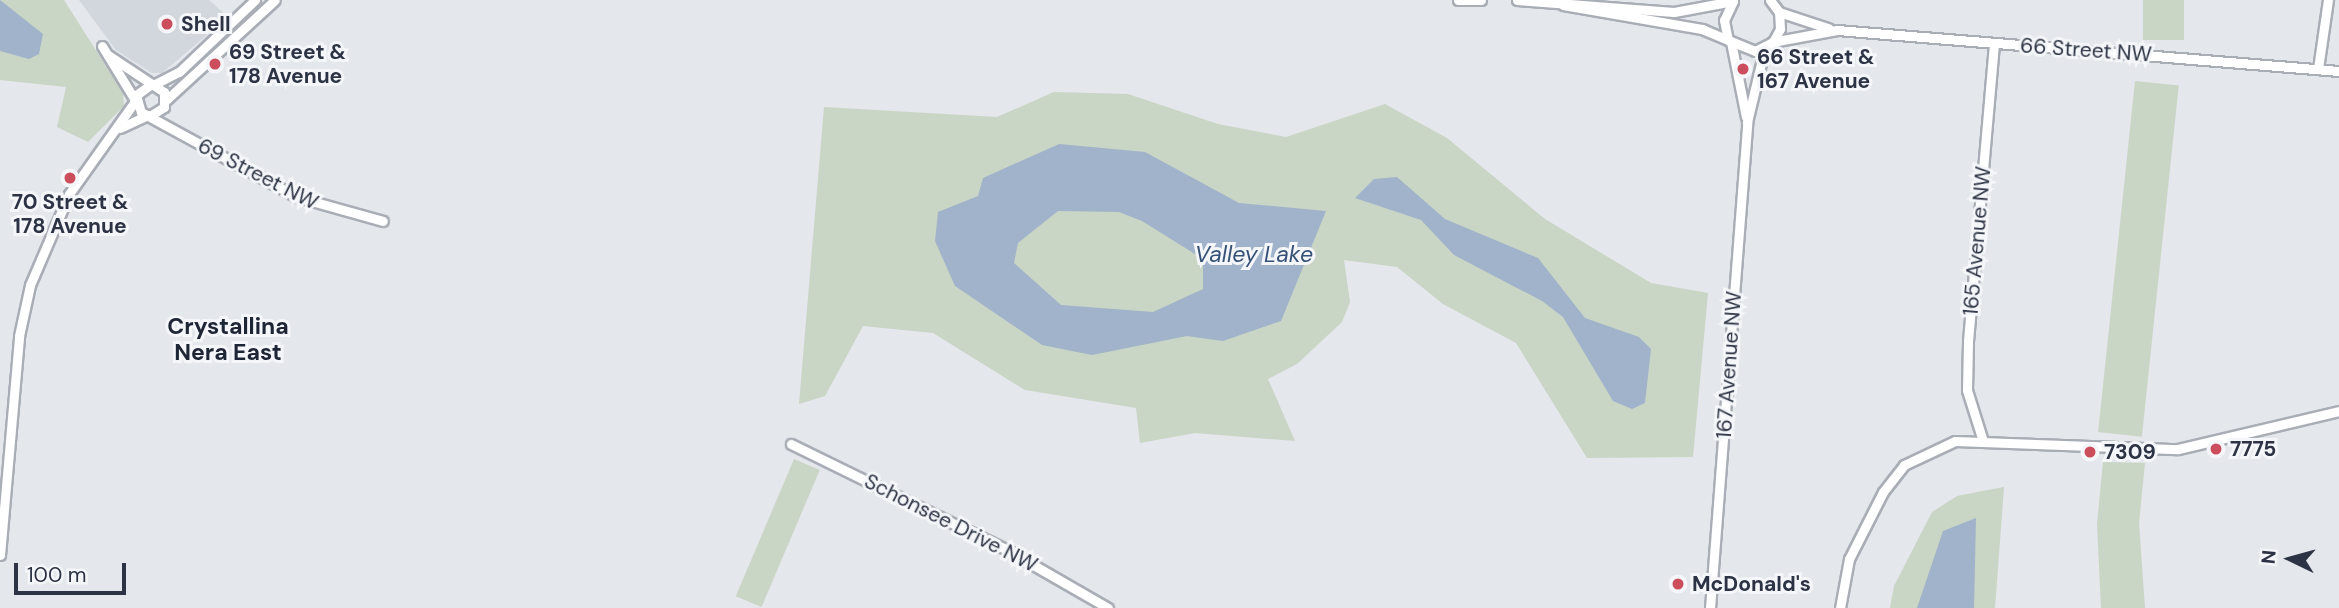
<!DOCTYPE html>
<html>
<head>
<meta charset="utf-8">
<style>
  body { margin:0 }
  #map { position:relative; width:2339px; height:608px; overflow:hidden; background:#e4e7eb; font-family:"DM Sans",sans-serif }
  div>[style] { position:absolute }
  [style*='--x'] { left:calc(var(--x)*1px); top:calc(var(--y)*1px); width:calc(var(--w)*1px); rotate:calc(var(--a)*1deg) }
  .built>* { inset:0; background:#d2d6dd }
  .green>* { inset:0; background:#c9d5c5; transform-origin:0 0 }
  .water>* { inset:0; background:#a0b3ca }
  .roads { filter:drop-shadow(2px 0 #a9adb6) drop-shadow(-2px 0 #a9adb6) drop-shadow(0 2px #a9adb6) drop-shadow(0 -2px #a9adb6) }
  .secondary>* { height:9px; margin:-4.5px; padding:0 4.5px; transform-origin:4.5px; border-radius:4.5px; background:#fff }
  .dots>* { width:19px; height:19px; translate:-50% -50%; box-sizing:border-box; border:4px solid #f4f6f9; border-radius:50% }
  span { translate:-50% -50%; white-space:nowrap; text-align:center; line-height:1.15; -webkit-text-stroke:6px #f4f6f9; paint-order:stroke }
  .poi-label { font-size:21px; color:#2c3344; font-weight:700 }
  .left { translate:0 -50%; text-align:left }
  .street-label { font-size:21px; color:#2c3344 }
  .water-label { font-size:23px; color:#365177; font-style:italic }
  .neighbourhood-label { font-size:23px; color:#1e2535; font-weight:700 }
  .north { position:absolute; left:2255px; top:524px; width:70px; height:70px; -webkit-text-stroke:5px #f4f6f9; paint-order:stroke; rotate:275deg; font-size:19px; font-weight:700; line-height:28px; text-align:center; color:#2c3344 }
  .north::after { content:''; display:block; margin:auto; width:24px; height:32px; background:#2c3344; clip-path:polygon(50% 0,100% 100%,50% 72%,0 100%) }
  .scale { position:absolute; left:14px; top:563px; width:112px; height:32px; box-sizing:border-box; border:4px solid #2c3344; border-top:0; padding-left:9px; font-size:21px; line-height:24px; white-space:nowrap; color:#2c3344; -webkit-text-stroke:5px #f4f6f9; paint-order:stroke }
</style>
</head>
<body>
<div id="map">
  <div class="built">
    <div style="clip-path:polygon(79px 0,209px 0,228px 17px,162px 73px,152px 73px,116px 50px)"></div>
  </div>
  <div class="green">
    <div style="clip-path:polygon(0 0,64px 0,123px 93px,124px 106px,88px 142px,57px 127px,66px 87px,0 80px)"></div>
    <div style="left:2143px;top:0;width:41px;height:40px"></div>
    <div style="left:2135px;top:81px;width:44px;height:353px;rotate:6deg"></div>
    <div style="clip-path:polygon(1054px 92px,1128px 94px,1218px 124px,1286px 137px,1385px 104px,1447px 138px,1545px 219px,1651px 283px,1708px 293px,1693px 457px,1587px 458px,1516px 343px,1443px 304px,1397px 267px,1344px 260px,1350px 302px,1342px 322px,1297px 364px,1268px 379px,1295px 441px,1195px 433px,1140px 443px,1136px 408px,1025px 390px,933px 333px,863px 326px,825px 396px,799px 404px,824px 107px,997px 117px)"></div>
    <div style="left:794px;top:459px;width:28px;height:149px;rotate:23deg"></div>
    <div style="clip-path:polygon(2103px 462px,2145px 463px,2139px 523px,2145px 608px,2101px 608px,2097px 524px)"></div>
    <div style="clip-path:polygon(2004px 487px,1995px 608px,1890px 608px,1894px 586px,1932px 512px,1957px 496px)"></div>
  </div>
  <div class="water">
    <div style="clip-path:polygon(0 0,43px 34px,39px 54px,29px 59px,0 51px)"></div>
    <div style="clip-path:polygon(evenodd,1059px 144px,1145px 152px,1239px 203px,1326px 211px,1281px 321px,1223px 341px,1187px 336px,1092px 355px,1042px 345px,955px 286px,935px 241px,938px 212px,978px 196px,983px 178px,1059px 144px,1058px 211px,1119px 212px,1142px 221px,1203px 259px,1203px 289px,1153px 312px,1061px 305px,1014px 263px,1018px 243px,1058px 211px)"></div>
    <div style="clip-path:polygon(1397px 177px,1445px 219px,1538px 258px,1585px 318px,1639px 337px,1651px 349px,1645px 403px,1632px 409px,1613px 401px,1563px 317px,1542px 301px,1454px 255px,1421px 220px,1355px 198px,1374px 179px)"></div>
    <div style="clip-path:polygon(1976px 518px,1974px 608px,1917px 608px,1943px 531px)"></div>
  </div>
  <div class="roads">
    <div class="secondary">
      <div style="--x:1458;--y:0;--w:23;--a:0"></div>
      <div style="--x:1517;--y:0;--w:157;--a:4.4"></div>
      <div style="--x:1674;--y:12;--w:60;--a:-10.6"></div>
      <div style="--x:1733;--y:1;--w:21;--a:115"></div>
      <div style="--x:1724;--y:20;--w:20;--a:79"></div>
      <div style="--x:1728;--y:40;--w:29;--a:22"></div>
      <div style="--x:1755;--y:51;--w:20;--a:-27"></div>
      <div style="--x:1773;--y:42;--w:15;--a:-62"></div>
      <div style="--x:1780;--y:29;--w:17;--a:-93"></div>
      <div style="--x:1779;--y:12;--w:15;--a:-127"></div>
      <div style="--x:1563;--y:5;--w:141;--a:9.8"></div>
      <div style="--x:1702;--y:29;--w:28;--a:23"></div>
      <div style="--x:1779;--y:12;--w:52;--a:18.1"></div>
      <div style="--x:1731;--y:42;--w:76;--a:78.7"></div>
      <div style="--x:1772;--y:42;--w:66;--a:-10.5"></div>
      <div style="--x:1837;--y:30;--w:504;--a:4.67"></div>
      <div style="--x:102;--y:46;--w:63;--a:58.6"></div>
      <div style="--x:108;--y:55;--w:67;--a:33.5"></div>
      <div style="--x:164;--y:92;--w:15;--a:90"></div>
      <div style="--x:164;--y:107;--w:15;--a:148"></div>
      <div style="--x:2318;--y:69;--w:70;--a:-81.8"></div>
      <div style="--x:150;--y:85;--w:17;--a:144"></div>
      <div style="--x:136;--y:95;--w:18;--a:74"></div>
      <div style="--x:141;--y:112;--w:178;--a:28.6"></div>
      <div style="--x:297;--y:197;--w:89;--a:15.6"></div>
      <div style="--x:153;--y:85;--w:29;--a:-27"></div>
      <div style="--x:179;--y:72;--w:105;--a:-43.5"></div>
      <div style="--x:165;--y:101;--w:149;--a:-42.6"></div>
      <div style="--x:120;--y:128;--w:31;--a:-25"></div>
      <div style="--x:1982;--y:438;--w:50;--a:-107.4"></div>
      <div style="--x:1967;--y:390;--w:49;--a:-88.8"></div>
      <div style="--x:1968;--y:341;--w:299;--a:-85"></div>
      <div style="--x:791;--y:444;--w:243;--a:26.1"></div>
      <div style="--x:1009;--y:551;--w:114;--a:29.9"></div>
      <div style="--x:0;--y:555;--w:220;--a:-85"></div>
      <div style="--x:19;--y:336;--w:52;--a:-77.8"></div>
      <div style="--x:30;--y:285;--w:99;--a:-66.8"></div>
      <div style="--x:69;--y:194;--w:114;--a:-54.6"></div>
      <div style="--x:1710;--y:608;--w:487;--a:-85.6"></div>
      <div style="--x:1747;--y:122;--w:77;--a:-76.5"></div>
      <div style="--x:1840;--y:608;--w:50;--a:-79.6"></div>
      <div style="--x:1849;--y:559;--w:75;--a:-63.1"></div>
      <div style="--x:1883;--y:492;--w:34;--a:-52"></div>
      <div style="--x:1904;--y:465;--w:56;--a:-25.2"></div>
      <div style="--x:1955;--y:441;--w:223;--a:2.1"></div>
      <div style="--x:2178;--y:449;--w:165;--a:-13.3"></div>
    </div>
  </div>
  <div class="dots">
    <div style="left:167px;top:24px;background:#cc4d5b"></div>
    <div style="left:215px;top:64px;background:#cc4d5b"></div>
    <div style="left:1743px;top:69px;background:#cc4d5b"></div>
    <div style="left:70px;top:178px;background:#cc4d5b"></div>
    <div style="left:2216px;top:449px;background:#cc4d5b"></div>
    <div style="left:2090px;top:452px;background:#cc4d5b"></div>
    <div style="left:1678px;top:584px;background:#cc4d5b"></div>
  </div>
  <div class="poi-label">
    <span class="left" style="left:181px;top:24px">Shell</span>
    <span class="left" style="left:229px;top:64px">69 Street &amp;<br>178 Avenue</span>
    <span class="left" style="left:1757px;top:69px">66 Street &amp;<br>167 Avenue</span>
    <span style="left:70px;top:214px">70 Street &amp;<br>178 Avenue</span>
    <span class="left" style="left:2230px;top:449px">7775</span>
    <span class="left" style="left:2104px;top:452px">7309</span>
    <span class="left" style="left:1692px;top:584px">McDonald's</span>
  </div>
  <div class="street-label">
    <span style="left:2086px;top:50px;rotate:4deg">66 Street NW</span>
    <span style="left:258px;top:174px;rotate:27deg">69 Street NW</span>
    <span style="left:1977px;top:241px;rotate:-85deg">165 Avenue NW</span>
    <span style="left:1729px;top:365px;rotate:-86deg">167 Avenue NW</span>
    <span style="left:951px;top:523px;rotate:27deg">Schonsee Drive NW</span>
  </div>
  <div class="water-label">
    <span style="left:1254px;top:254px">Valley Lake</span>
  </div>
  <div class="neighbourhood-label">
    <span style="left:228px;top:339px">Crystallina<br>Nera East</span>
  </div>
  <div class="north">N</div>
  <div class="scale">100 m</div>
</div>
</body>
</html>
